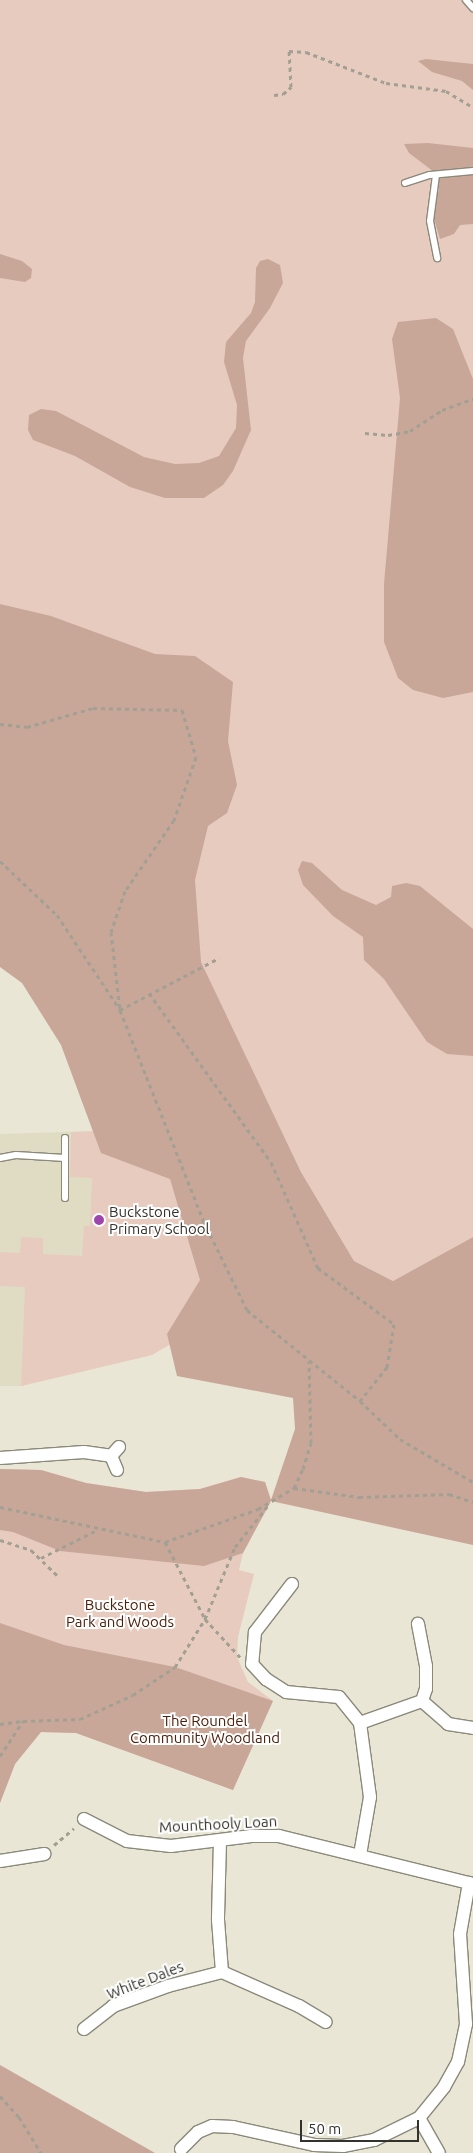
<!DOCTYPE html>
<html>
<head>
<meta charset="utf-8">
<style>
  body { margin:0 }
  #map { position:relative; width:473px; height:2153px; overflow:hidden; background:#e9e6d5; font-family:Ubuntu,sans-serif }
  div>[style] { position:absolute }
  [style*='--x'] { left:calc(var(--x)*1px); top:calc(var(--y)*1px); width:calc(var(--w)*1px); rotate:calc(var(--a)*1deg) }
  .built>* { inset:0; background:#e0dcc4 }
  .green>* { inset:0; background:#e7cbbf }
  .forest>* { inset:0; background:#c8a799 }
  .path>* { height:3px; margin-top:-1.5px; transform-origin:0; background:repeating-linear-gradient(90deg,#a2a093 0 4px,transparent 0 8px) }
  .roads { filter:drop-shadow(1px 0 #8b897a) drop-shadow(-1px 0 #8b897a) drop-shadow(0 1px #8b897a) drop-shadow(0 -1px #8b897a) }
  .lane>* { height:6px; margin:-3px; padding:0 3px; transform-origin:3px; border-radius:3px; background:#fff }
  .street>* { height:12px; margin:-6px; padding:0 6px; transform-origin:6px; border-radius:6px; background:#fff }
  .dots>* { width:14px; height:14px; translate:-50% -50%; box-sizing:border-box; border:2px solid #fff; border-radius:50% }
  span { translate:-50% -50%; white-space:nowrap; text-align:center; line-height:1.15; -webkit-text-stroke:4px #fff; paint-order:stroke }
  .poi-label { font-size:15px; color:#33322c }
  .left { translate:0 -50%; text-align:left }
  .park-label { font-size:15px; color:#4d200b }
  .street-label { font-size:15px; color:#33322c }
  .scale { position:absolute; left:300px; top:2120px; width:119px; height:22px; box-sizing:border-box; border:2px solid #33322c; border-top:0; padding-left:6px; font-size:15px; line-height:18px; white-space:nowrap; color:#33322c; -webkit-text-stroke:4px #fff; paint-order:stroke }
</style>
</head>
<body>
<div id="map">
  <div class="built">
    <div style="clip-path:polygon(159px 1129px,152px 1355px,21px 1386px,0 1386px,0 1134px)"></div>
  </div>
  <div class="green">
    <div style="clip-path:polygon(0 0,473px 0,473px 1237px,393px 1281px,354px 1261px,301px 1172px,263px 1092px,0 728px)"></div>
    <div style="clip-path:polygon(159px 1129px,234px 1307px,152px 1355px,21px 1386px,25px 1287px,0 1286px,0 1252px,20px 1253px,21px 1237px,43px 1238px,43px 1254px,82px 1256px,84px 1226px,90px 1226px,92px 1178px,70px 1177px,71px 1132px)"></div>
    <div style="clip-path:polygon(0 1469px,41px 1470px,86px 1483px,146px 1492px,200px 1489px,241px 1477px,265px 1482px,271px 1501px,243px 1553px,239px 1570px,254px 1574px,238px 1637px,237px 1657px,248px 1682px,273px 1701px,233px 1790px,76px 1733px,41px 1732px,15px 1764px,0 1803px)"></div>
  </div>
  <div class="forest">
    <div style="clip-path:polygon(426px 59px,473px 64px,473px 90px,462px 81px,432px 72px,418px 61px)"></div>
    <div style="clip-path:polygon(428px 143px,473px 148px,473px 224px,460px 225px,454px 234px,440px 239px,432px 212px,439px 189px,438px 175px,409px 153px,404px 144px)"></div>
    <div style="clip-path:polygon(0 254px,22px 261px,32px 269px,31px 278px,25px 282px,0 278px)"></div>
    <div style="clip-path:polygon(268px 259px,280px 265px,283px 283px,270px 308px,246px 341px,243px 358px,251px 430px,233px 471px,223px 485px,204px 498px,165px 498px,130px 487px,75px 456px,33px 440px,28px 430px,29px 415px,41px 409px,56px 411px,144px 457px,175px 464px,199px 463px,219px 456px,236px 428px,237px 405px,224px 362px,226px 342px,251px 313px,255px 302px,256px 268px,260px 261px)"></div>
    <div style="clip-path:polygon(436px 318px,453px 329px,473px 379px,473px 692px,443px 698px,413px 690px,398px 678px,384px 642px,384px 584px,400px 398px,392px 339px,398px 322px)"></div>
    <div style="clip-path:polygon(0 604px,51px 616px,155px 654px,195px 656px,233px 682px,228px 741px,237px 785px,227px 813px,208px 826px,195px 880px,201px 962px,301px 1172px,354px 1261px,393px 1281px,473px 1237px,473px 1545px,271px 1501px,243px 1553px,204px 1566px,60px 1551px,13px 1532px,0 1530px,0 1469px,41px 1470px,86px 1483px,146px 1492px,200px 1489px,241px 1477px,265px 1482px,271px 1500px,295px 1429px,293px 1398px,177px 1376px,167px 1334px,200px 1280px,170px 1179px,101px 1153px,61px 1045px,22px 983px,0 967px)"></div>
    <div style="clip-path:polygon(302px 861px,312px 863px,342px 890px,376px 905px,391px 897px,392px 886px,406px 883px,420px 886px,473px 929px,473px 1056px,447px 1054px,427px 1042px,384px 979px,364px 960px,363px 937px,333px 916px,303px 885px,298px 870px)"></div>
    <div style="clip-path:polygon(0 1623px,64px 1645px,175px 1667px,273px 1701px,233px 1790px,76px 1733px,41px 1732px,15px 1764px,0 1803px)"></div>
    <div style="clip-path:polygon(0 2065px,155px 2153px,0 2153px)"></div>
  </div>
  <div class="path">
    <div style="--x:274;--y:95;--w:9;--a:-6"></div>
    <div style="--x:283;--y:94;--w:11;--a:-41"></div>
    <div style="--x:291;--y:87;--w:36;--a:-93"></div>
    <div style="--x:289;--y:51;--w:17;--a:3"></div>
    <div style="--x:306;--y:52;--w:86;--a:21.2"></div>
    <div style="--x:386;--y:83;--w:61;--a:7.6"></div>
    <div style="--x:446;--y:91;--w:31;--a:31"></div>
    <div style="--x:365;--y:433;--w:23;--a:5"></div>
    <div style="--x:388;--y:435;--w:22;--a:-10"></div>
    <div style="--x:410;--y:431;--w:38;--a:-33"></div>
    <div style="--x:442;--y:410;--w:33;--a:-20"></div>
    <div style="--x:0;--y:724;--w:27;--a:6"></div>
    <div style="--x:27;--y:727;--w:69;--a:-16.1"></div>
    <div style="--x:93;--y:708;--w:89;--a:1.3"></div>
    <div style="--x:182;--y:710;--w:49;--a:73.4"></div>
    <div style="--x:196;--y:757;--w:67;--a:109.2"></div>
    <div style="--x:174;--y:820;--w:86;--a:124.6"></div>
    <div style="--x:125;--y:891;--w:43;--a:108.9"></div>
    <div style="--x:111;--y:932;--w:79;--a:83.4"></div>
    <div style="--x:120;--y:1010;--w:112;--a:-27.7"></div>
    <div style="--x:0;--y:861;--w:79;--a:43.5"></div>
    <div style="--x:57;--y:915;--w:114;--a:56.4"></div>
    <div style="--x:120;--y:1010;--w:226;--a:68.4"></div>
    <div style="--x:203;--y:1220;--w:100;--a:63.9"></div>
    <div style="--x:247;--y:1310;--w:145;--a:38.8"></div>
    <div style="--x:360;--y:1401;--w:55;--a:43.5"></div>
    <div style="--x:400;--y:1439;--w:85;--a:30.5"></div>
    <div style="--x:149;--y:993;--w:208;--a:54.2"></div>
    <div style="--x:271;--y:1162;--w:116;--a:66.1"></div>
    <div style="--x:318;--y:1268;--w:94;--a:36.4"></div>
    <div style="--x:394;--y:1324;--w:44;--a:99.2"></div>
    <div style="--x:387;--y:1367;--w:43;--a:128.5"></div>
    <div style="--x:294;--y:1488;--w:66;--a:7.9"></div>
    <div style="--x:359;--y:1497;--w:90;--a:-1.9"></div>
    <div style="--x:449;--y:1494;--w:25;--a:18"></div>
    <div style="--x:0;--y:1507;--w:169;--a:12"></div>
    <div style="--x:165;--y:1542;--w:99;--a:-19.5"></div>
    <div style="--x:258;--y:1509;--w:42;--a:-30.3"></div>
    <div style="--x:294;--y:1488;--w:21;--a:-65"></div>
    <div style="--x:303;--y:1469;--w:27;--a:-73"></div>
    <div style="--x:311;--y:1443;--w:82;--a:-91.4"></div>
    <div style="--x:0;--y:1540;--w:33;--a:18"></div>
    <div style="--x:31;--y:1550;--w:39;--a:44"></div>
    <div style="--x:165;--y:1542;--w:87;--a:62.5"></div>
    <div style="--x:205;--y:1619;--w:53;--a:47.3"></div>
    <div style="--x:41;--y:1558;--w:63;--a:-26.6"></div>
    <div style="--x:0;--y:1724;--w:22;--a:-8"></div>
    <div style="--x:0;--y:1756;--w:42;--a:-56.7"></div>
    <div style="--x:23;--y:1721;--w:57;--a:-2"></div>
    <div style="--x:80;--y:1719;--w:58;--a:-24.4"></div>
    <div style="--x:133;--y:1695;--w:50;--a:-33.7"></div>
    <div style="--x:175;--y:1667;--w:57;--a:-58"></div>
    <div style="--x:205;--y:1619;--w:78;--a:-67.4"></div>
    <div style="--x:235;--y:1547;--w:56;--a:-51.5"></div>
    <div style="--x:54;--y:1845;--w:26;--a:-40"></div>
    <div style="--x:0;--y:2096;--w:28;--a:48"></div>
    <div style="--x:19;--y:2117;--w:42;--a:58.6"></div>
  </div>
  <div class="roads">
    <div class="lane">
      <div style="--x:466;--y:0;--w:11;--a:49"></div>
      <div style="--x:436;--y:175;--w:46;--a:97.4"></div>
      <div style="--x:430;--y:221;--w:38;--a:79"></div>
      <div style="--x:405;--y:183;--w:26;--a:-18"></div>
      <div style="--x:430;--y:175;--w:43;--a:-5.3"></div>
      <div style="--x:0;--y:1158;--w:16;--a:-11"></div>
      <div style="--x:16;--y:1155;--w:49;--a:3.5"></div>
      <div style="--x:65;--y:1198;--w:60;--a:-90"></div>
    </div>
    <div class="street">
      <div style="--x:0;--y:1458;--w:84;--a:-4.1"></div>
      <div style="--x:84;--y:1452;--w:27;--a:8"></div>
      <div style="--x:117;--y:1470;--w:15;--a:-113"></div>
      <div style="--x:111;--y:1456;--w:12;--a:-48"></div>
      <div style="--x:292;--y:1584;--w:61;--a:127.6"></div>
      <div style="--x:255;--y:1632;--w:32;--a:95"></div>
      <div style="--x:252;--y:1664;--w:21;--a:47"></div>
      <div style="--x:266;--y:1679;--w:24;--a:33"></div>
      <div style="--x:286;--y:1692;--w:53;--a:5.4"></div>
      <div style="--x:339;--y:1697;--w:33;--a:51"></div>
      <div style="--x:360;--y:1723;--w:75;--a:82.3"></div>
      <div style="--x:370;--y:1797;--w:59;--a:99.8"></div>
      <div style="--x:422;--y:1701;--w:35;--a:41"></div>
      <div style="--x:448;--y:1724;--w:25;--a:9"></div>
      <div style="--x:360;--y:1723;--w:66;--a:-19.5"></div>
      <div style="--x:422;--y:1701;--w:13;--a:-72"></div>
      <div style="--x:426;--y:1689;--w:23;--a:-90"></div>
      <div style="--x:426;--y:1666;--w:43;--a:-100.8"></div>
      <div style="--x:84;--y:1819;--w:48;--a:27.1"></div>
      <div style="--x:127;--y:1841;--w:44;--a:6.5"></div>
      <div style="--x:171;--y:1846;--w:81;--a:-7.1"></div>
      <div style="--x:251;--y:1836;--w:28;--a:0"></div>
      <div style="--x:279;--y:1836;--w:200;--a:13.9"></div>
      <div style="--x:220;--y:1841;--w:79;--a:91.5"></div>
      <div style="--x:218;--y:1920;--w:52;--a:85.6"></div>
      <div style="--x:0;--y:1861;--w:45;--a:-9"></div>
      <div style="--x:84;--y:2029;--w:37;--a:-38"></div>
      <div style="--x:113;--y:2006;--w:59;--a:-20"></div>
      <div style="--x:168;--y:1986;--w:56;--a:-14.5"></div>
      <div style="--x:222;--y:1972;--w:84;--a:23.8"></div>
      <div style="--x:299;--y:2006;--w:31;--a:31"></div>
      <div style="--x:419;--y:2118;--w:40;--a:60.3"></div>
      <div style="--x:181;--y:2149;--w:24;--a:-45"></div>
      <div style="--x:198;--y:2132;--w:15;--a:-23"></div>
      <div style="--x:212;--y:2126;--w:21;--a:3"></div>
      <div style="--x:233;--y:2127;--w:83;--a:12.5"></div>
      <div style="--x:314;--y:2145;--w:29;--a:2"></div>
      <div style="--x:343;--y:2146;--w:32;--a:-11"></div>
      <div style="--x:374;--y:2140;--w:50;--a:-26.1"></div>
      <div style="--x:419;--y:2118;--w:40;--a:-51"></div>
      <div style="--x:444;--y:2087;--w:29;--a:-61"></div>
      <div style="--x:458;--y:2062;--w:39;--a:-78"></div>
      <div style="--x:466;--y:2024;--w:90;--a:-93.8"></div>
      <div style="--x:460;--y:1934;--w:52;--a:-80"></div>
    </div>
  </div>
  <div class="dots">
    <div style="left:99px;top:1220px;background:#9e44af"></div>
  </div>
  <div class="poi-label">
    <span class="left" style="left:109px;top:1220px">Buckstone<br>Primary School</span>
  </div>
  <div class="park-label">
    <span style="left:120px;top:1613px">Buckstone<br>Park and Woods</span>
    <span style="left:205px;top:1729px">The Roundel<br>Community Woodland</span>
  </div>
  <div class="street-label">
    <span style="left:218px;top:1824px;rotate:-3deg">Mounthooly Loan</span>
    <span style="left:145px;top:1980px;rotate:-21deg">White Dales</span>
  </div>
  <div class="scale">50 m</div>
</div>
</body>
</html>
